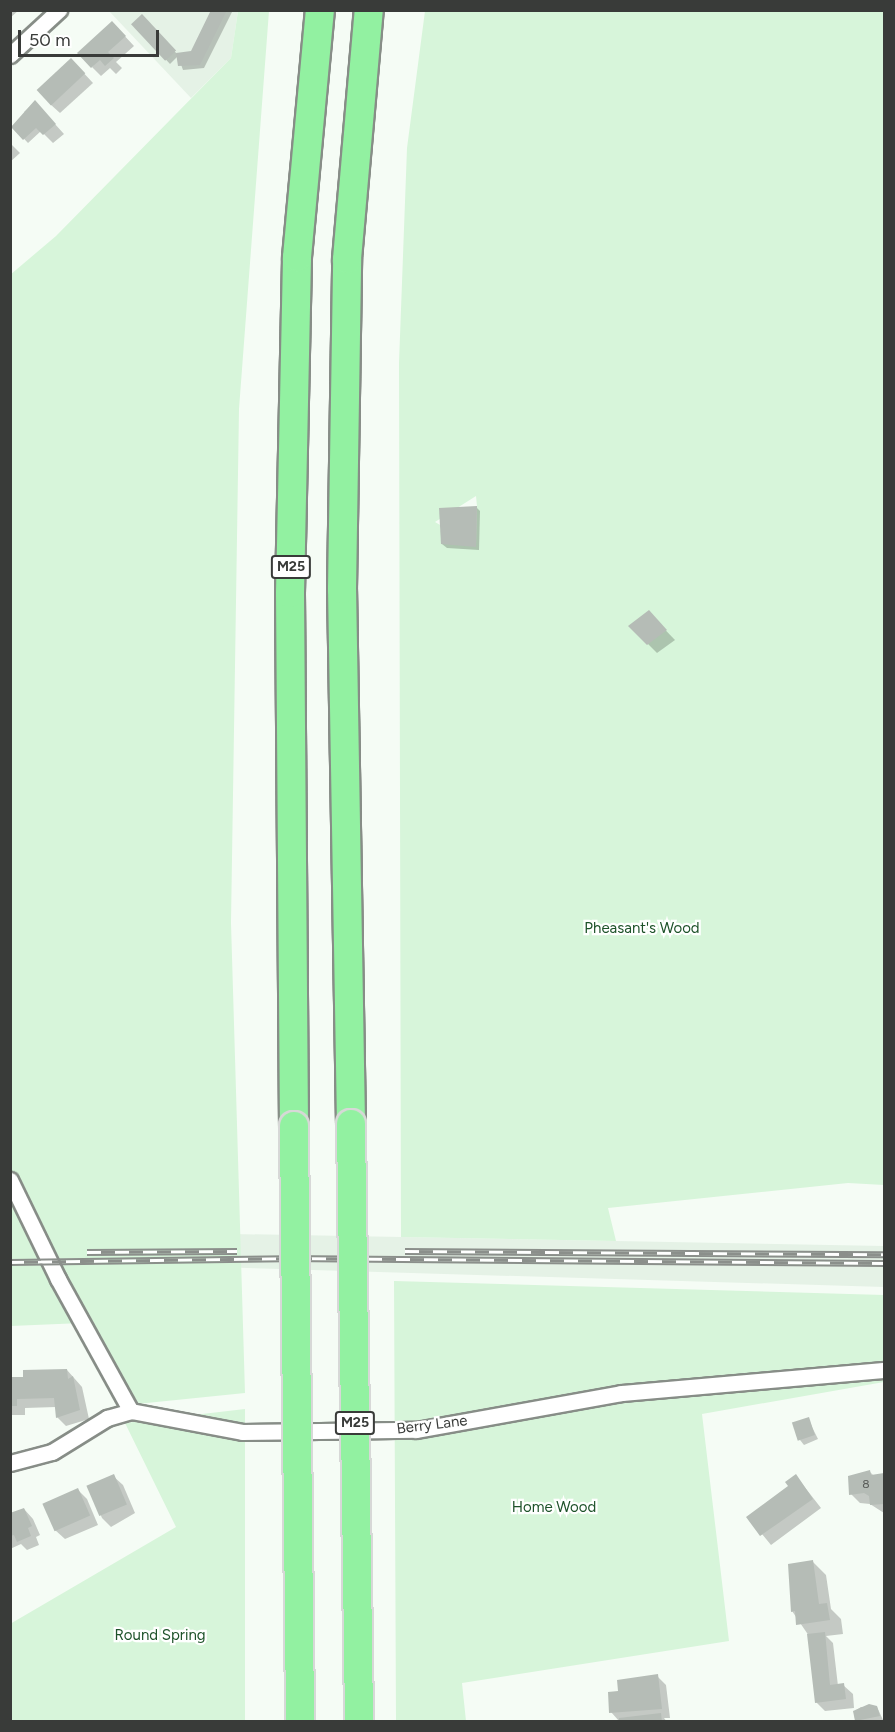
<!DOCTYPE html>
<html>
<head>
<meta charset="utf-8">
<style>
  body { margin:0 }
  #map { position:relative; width:895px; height:1732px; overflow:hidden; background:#f5fcf5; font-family:Figtree,sans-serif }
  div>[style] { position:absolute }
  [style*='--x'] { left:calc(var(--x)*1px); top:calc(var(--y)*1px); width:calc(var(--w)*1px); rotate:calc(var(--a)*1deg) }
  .built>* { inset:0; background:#e5f2e6 }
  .green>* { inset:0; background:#d7f5da }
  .shadow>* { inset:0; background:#0003 }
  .building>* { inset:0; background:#b5bcb6; transform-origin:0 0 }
  .roads { filter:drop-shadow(2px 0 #878d87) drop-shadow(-2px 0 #878d87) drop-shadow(0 2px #878d87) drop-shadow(0 -2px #878d87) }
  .minor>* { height:15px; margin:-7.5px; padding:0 7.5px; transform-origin:7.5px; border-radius:7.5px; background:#fff }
  .motorway>* { height:28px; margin:-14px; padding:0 14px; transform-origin:14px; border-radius:14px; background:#92f1a1 }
  .rail>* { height:7px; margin-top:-3.5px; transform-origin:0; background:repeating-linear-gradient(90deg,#fff 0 14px,#8b8f8b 0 28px); box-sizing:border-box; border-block:2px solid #8b8f8b }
  .bridges { filter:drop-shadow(2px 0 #d7d8d7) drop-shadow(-2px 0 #d7d8d7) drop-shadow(0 2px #d7d8d7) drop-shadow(0 -2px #d7d8d7) }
  .motorway-bridge>* { height:28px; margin:-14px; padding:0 14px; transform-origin:14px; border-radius:14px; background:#92f1a1 }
  span { translate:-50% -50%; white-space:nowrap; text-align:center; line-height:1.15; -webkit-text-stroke:4.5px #fff; paint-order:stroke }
  .number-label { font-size:12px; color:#585b58 }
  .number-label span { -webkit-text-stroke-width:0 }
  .shield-label span { padding:2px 4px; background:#fff; border:2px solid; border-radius:4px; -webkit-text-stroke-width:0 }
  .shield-label { font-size:14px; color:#393b39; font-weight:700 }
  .park-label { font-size:15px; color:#1d5229 }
  .street-label { font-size:15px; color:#393b39 }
  .frame { position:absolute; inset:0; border:12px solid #393b39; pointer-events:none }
  .scale { position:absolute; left:18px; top:30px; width:141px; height:27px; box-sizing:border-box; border:3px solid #393b39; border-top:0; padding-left:8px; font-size:18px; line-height:21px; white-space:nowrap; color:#393b39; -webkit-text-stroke:4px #fff; paint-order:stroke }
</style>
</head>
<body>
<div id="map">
  <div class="built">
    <div style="clip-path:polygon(109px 11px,238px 11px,231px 58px,191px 98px)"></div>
    <div style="clip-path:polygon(180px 1233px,884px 1246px,884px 1287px,178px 1266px)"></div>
  </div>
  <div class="green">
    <div style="clip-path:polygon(238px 11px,269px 11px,239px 409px,231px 923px,245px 1393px,127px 1405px,82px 1323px,11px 1326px,10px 275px,56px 236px,231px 58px)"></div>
    <div style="clip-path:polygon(evenodd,425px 11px,884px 11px,884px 1185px,848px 1183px,608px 1208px,616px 1241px,401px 1237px,399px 363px,407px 148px,425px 11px,476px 496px,477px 506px,476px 546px,435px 522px,476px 496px)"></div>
    <div style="clip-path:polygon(394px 1281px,884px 1295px,884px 1382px,702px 1414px,729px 1641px,462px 1683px,466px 1721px,396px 1721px)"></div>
    <div style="clip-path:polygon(245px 1409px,245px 1721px,11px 1721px,10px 1624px,176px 1527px,125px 1423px)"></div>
  </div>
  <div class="shadow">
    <div style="clip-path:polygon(10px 10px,19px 10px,10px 18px)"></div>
    <div style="clip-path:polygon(213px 10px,233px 10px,204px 68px,183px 70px,178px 56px,170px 64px,134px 25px,142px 16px,177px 54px,192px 52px)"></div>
    <div style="clip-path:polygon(121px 32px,134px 46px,116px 62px,122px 68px,116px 74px,110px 68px,101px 76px,92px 67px)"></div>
    <div style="clip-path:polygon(80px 69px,93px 83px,60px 113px,50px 104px)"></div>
    <div style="clip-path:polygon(35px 102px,64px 134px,53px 143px,41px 131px,28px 143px,13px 127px,32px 121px,24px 112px)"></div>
    <div style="clip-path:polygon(10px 143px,20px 153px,10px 162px)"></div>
    <div style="clip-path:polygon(476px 507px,480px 511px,479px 550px,447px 548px,442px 544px)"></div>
    <div style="clip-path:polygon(648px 612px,675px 640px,657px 653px,630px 626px)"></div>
    <div style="clip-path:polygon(67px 1370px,82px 1387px,89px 1419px,66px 1426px,57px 1417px,56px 1407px,25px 1408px,25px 1415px,10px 1415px,10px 1379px)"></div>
    <div style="clip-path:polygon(808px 1419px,818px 1439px,804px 1445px,800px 1440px)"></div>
    <div style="clip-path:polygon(870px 1472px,874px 1476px,884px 1475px,884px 1513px,870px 1504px,860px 1503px,851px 1494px)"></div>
    <div style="clip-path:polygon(113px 1476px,123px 1485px,135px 1513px,111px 1527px,102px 1518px,88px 1487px)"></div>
    <div style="clip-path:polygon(796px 1476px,821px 1508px,771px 1545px,748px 1517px,790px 1487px)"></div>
    <div style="clip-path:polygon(78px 1490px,87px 1499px,98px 1525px,65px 1539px,55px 1530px)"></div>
    <div style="clip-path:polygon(24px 1509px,33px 1519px,40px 1535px,36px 1537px,39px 1545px,27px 1550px,21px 1544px,10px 1549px,10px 1515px)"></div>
    <div style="clip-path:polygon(812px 1561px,826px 1575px,831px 1609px,841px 1619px,843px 1634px,826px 1636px,833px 1643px,838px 1686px,843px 1685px,853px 1694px,854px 1708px,825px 1711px,816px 1702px,809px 1636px,792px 1611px)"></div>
    <div style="clip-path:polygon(657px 1676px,666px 1685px,670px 1718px,664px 1718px,667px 1722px,615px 1722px,619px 1721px,611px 1712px,620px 1692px)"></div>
    <div style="clip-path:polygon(861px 1707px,877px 1707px,883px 1720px,858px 1722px,855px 1711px)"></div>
  </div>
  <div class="building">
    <div style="clip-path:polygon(211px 10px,227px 10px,200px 65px,178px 66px,176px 53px,191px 51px)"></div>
    <div style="left:142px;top:14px;width:50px;height:15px;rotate:47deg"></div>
    <div style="clip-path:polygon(112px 21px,126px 36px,108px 52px,114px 58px,105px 66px,100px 60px,91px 68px,77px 53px)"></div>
    <div style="left:71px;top:58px;width:21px;height:47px;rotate:47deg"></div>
    <div style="clip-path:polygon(35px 100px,56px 124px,43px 135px,36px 128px,23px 140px,11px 127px)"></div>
    <div style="clip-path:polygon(477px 506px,476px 547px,441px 544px,439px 508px)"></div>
    <div style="clip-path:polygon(649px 610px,667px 630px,647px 645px,628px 626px)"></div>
    <div style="clip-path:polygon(67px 1369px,68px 1379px,73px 1376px,80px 1410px,56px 1418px,54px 1398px,17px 1399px,17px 1406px,10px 1406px,10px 1377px,23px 1377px,23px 1370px)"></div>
    <div style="left:809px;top:1417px;width:19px;height:18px;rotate:72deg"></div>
    <div style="clip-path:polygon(870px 1470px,871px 1475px,884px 1473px,884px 1504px,870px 1505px,869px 1496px,864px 1493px,849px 1495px,848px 1476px)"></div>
    <div style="left:114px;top:1474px;width:33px;height:30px;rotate:67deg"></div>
    <div style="clip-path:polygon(796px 1474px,813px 1499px,760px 1536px,746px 1517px,788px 1486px,785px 1482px)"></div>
    <div style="left:78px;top:1488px;width:30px;height:39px;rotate:66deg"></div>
    <div style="clip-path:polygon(24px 1508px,32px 1526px,28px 1528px,31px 1536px,17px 1542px,14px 1535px,10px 1536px,10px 1513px)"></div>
    <div style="clip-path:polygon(813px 1560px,819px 1604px,827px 1603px,830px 1620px,796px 1625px,795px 1611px,791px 1612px,788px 1564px)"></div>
    <div style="clip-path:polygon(825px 1632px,830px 1685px,844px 1683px,846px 1699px,815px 1703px,807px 1634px)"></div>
    <div style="clip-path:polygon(658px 1674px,662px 1709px,609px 1713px,608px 1692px,618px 1691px,617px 1680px)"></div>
    <div style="clip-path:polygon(869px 1704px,877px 1706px,880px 1716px,855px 1721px,853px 1711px)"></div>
    <div style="clip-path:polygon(661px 1713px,662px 1722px,619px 1722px,619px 1718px)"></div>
  </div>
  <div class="roads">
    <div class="minor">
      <div style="--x:10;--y:55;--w:67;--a:-42.6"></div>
      <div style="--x:10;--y:1180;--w:110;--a:64.1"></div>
      <div style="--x:58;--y:1279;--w:151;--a:61.1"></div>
      <div style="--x:10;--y:1463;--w:43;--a:-14.7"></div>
      <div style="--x:52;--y:1452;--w:65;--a:-31.7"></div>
      <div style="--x:107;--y:1418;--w:25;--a:-16"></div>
      <div style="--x:131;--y:1411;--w:113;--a:10.7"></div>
      <div style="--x:242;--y:1432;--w:174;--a:-0.7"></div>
      <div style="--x:416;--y:1430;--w:208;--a:-10.2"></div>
      <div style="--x:621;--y:1393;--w:264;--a:-5"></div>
    </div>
    <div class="motorway">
      <div style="--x:351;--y:1124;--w:535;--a:-90.96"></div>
      <div style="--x:342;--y:589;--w:330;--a:-89.1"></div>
      <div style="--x:347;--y:259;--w:250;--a:-85"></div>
      <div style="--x:294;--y:1126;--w:533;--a:-90.43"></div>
      <div style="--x:290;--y:593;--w:336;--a:-88.8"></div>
      <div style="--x:297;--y:257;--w:248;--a:-84.7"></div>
    </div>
  </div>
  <div class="rail">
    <div style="--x:405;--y:1251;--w:479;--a:0.4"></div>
    <div style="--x:87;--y:1252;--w:150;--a:-0.4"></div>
    <div style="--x:10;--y:1262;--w:274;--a:-0.8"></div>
    <div style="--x:284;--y:1258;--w:600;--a:0.48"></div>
  </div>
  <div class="bridges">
    <div class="motorway-bridge">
      <div style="--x:351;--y:1124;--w:598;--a:89.23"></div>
      <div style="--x:294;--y:1126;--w:596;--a:89.42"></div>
    </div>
  </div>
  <div class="number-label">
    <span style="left:866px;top:1485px">8</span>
  </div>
  <div class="shield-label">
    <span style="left:291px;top:567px">M25</span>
    <span style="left:355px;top:1423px">M25</span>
  </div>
  <div class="park-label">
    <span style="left:642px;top:929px">Pheasant's Wood</span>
    <span style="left:554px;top:1508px">Home Wood</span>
    <span style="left:160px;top:1636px">Round Spring</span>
  </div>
  <div class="street-label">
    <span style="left:432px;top:1425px;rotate:-7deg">Berry Lane</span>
  </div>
  <div class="frame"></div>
  <div class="scale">50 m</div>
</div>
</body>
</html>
